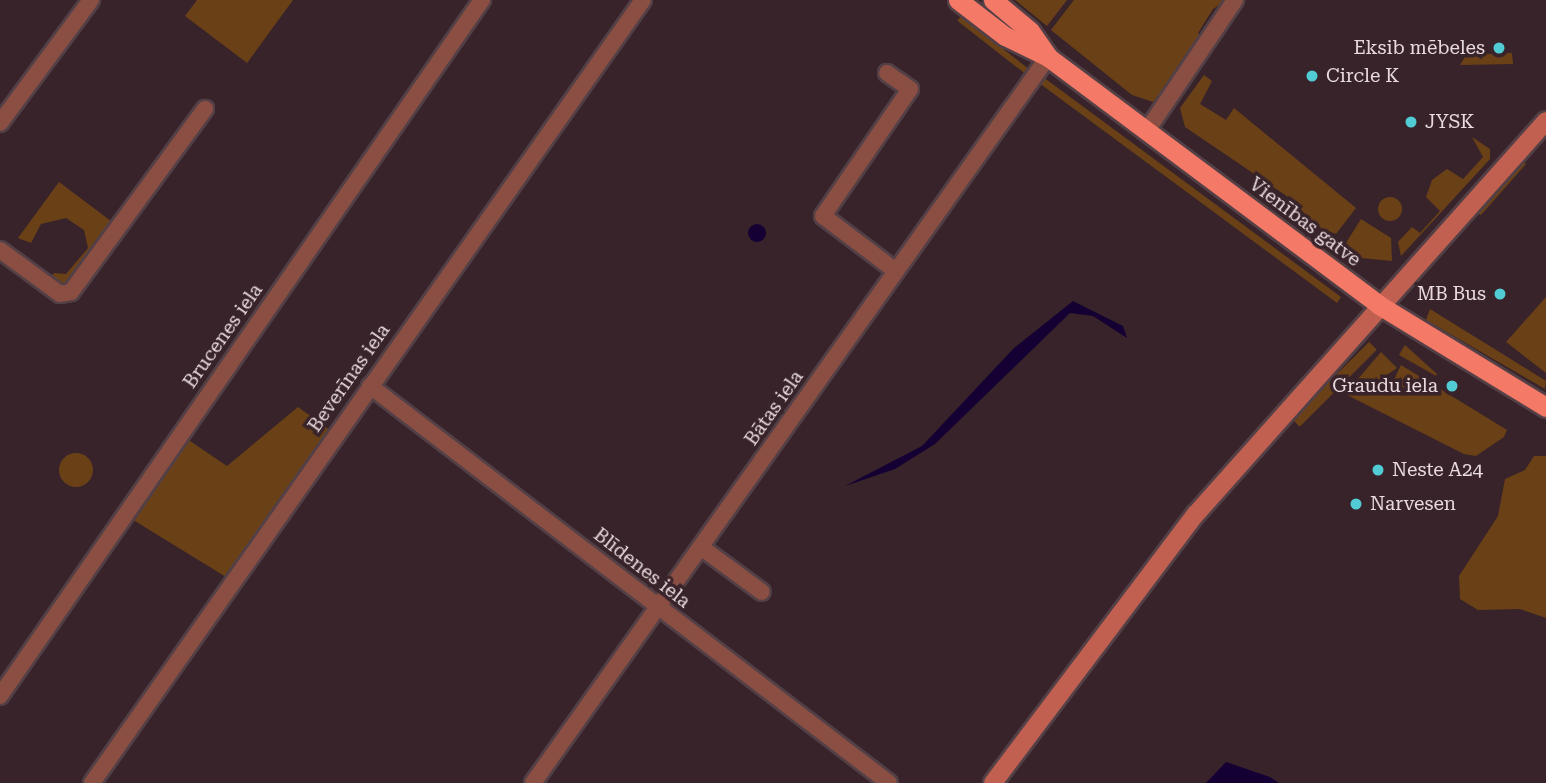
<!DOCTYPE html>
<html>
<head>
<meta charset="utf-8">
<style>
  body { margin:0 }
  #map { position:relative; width:1546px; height:783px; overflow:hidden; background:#372329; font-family:"Roboto Serif",serif }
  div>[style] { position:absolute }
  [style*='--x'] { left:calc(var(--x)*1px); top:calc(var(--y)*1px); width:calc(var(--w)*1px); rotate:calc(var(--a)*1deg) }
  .green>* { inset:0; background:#6a4017; transform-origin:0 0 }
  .round { border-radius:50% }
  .water>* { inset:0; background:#150034 }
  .roads { filter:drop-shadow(2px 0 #534046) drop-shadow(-2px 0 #534046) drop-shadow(0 2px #534046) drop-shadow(0 -2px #534046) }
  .minor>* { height:16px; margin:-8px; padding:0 8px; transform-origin:8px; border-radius:8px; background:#8b4e43 }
  .secondary>* { height:18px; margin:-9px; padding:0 9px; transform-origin:9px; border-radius:9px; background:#c16050 }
  .trunk>* { height:19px; margin:-9.5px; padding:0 9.5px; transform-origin:9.5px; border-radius:9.5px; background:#f47966 }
  .dots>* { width:19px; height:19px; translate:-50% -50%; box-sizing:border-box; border:4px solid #372329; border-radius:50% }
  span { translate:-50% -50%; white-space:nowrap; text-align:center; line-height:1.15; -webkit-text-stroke:7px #372329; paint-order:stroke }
  .poi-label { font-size:19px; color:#e8dade }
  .right { translate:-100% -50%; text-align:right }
  .left { translate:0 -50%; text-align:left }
  .street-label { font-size:19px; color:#e8dade }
</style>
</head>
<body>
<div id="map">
  <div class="green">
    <div style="clip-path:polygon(197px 0,293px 0,247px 63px,185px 16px)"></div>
    <div style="clip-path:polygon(1015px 0,1067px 0,1047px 26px)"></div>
    <div style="clip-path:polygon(1074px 0,1227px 0,1213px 9px,1198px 33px,1205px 41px,1153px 102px,1132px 95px,1051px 30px)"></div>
    <div style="left:961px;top:16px;width:87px;height:6px;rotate:38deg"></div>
    <div style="clip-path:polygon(1512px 53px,1513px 64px,1460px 65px,1466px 55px)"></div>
    <div style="clip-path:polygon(1204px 75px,1212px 81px,1200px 104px,1226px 120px,1234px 108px,1356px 208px,1336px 234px,1316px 226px,1291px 199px,1185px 127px,1180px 108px)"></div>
    <div style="clip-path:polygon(1038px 76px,1043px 77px,1341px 297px,1337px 303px,1035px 80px)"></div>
    <div style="clip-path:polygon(1472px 137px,1490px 149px,1490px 159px,1401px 256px,1398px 242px,1412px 227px,1420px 233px,1440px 211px,1426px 197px,1432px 180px,1447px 169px,1463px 179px,1483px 157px)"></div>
    <div style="clip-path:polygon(1524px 162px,1526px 164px,1481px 215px,1478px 213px)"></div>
    <div style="clip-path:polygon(59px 182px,115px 224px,66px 288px,48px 282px,54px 273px,66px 274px,88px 248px,84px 230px,66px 218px,41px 224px,31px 243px,18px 238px)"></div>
    <div class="round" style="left:1378px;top:197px;width:24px;height:24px"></div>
    <div style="clip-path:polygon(1361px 219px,1391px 238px,1392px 261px,1361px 258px,1344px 246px)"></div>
    <div style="clip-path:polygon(1546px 297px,1546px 373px,1506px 342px)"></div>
    <div style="clip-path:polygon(1430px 309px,1546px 381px,1545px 389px,1426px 320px)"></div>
    <div style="left:1369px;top:342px;width:11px;height:109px;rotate:45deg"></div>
    <div style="clip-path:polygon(1405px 345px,1437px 374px,1436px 376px,1399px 355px)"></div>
    <div style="clip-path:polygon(1381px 352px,1397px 368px,1378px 381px,1390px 388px,1401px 365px,1507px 430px,1504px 437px,1476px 456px,1464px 454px,1345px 394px)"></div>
    <div style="clip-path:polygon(298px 407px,330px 430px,226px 577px,130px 518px,195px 429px,190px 441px,227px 466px)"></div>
    <div class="round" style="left:59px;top:453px;width:34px;height:34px"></div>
    <div style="clip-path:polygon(1534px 456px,1546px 456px,1546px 618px,1520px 609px,1478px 610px,1460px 599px,1459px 576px,1498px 516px,1505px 479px,1525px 470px)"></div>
  </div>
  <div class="water">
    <div class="round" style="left:748px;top:224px;width:18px;height:18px"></div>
    <div style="clip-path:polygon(1073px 301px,1123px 326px,1127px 338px,1093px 316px,1070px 313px,935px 444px,895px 469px,845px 486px,922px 446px,1014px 348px)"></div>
    <div style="clip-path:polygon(1226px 762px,1270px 777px,1279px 783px,1206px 783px)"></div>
  </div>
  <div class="roads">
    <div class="minor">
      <div style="--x:887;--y:73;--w:28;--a:35"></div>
      <div style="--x:910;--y:89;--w:154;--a:124.4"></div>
      <div style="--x:823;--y:216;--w:91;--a:37"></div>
      <div style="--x:0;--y:123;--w:153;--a:-53.5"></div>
      <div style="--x:1146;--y:132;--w:159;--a:-56"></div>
      <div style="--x:0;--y:250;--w:74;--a:36.3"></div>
      <div style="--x:60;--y:294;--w:11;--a:-10"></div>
      <div style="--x:71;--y:292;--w:227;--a:-53.8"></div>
      <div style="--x:370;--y:386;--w:653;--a:37.41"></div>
      <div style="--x:702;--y:548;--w:74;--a:36.3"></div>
      <div style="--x:0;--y:696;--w:847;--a:-55.3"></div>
      <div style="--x:92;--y:783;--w:957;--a:-54.87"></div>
      <div style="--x:533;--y:783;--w:890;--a:-54.65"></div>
    </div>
    <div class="secondary">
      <div style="--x:993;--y:783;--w:337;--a:-53"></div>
      <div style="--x:1196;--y:514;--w:526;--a:-48.31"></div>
    </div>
    <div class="trunk">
      <div style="--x:958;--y:0;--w:59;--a:37.5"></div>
      <div style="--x:1005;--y:36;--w:48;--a:26"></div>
      <div style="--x:1048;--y:57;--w:414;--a:36.8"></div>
      <div style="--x:1379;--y:305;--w:196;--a:31.4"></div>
      <div style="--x:993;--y:0;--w:48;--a:40"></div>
      <div style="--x:1030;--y:31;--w:32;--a:55"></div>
    </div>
  </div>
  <div class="dots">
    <div style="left:1499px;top:48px;background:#51ccd4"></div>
    <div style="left:1312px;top:76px;background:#51ccd4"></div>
    <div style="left:1411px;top:122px;background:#51ccd4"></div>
    <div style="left:1500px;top:294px;background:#51ccd4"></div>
    <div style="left:1452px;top:386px;background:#51ccd4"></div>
    <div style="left:1378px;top:470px;background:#51ccd4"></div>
    <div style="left:1356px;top:504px;background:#51ccd4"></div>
  </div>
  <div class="poi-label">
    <span class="right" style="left:1485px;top:48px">Eksib mēbeles</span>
    <span class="left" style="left:1326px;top:76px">Circle K</span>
    <span class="left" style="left:1425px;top:122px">JYSK</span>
    <span class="right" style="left:1486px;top:294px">MB Bus</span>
    <span class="right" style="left:1438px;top:386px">Graudu iela</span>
    <span class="left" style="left:1392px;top:470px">Neste A24</span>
    <span class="left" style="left:1370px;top:504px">Narvesen</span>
  </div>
  <div class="street-label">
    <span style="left:1305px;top:222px;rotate:37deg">Vienības gatve</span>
    <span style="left:223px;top:336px;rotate:-55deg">Brucenes iela</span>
    <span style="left:349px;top:378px;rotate:-55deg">Beverīnas iela</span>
    <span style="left:774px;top:408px;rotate:-55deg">Bātas iela</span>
    <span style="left:642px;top:568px;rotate:38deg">Blīdenes iela</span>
  </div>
</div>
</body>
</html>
